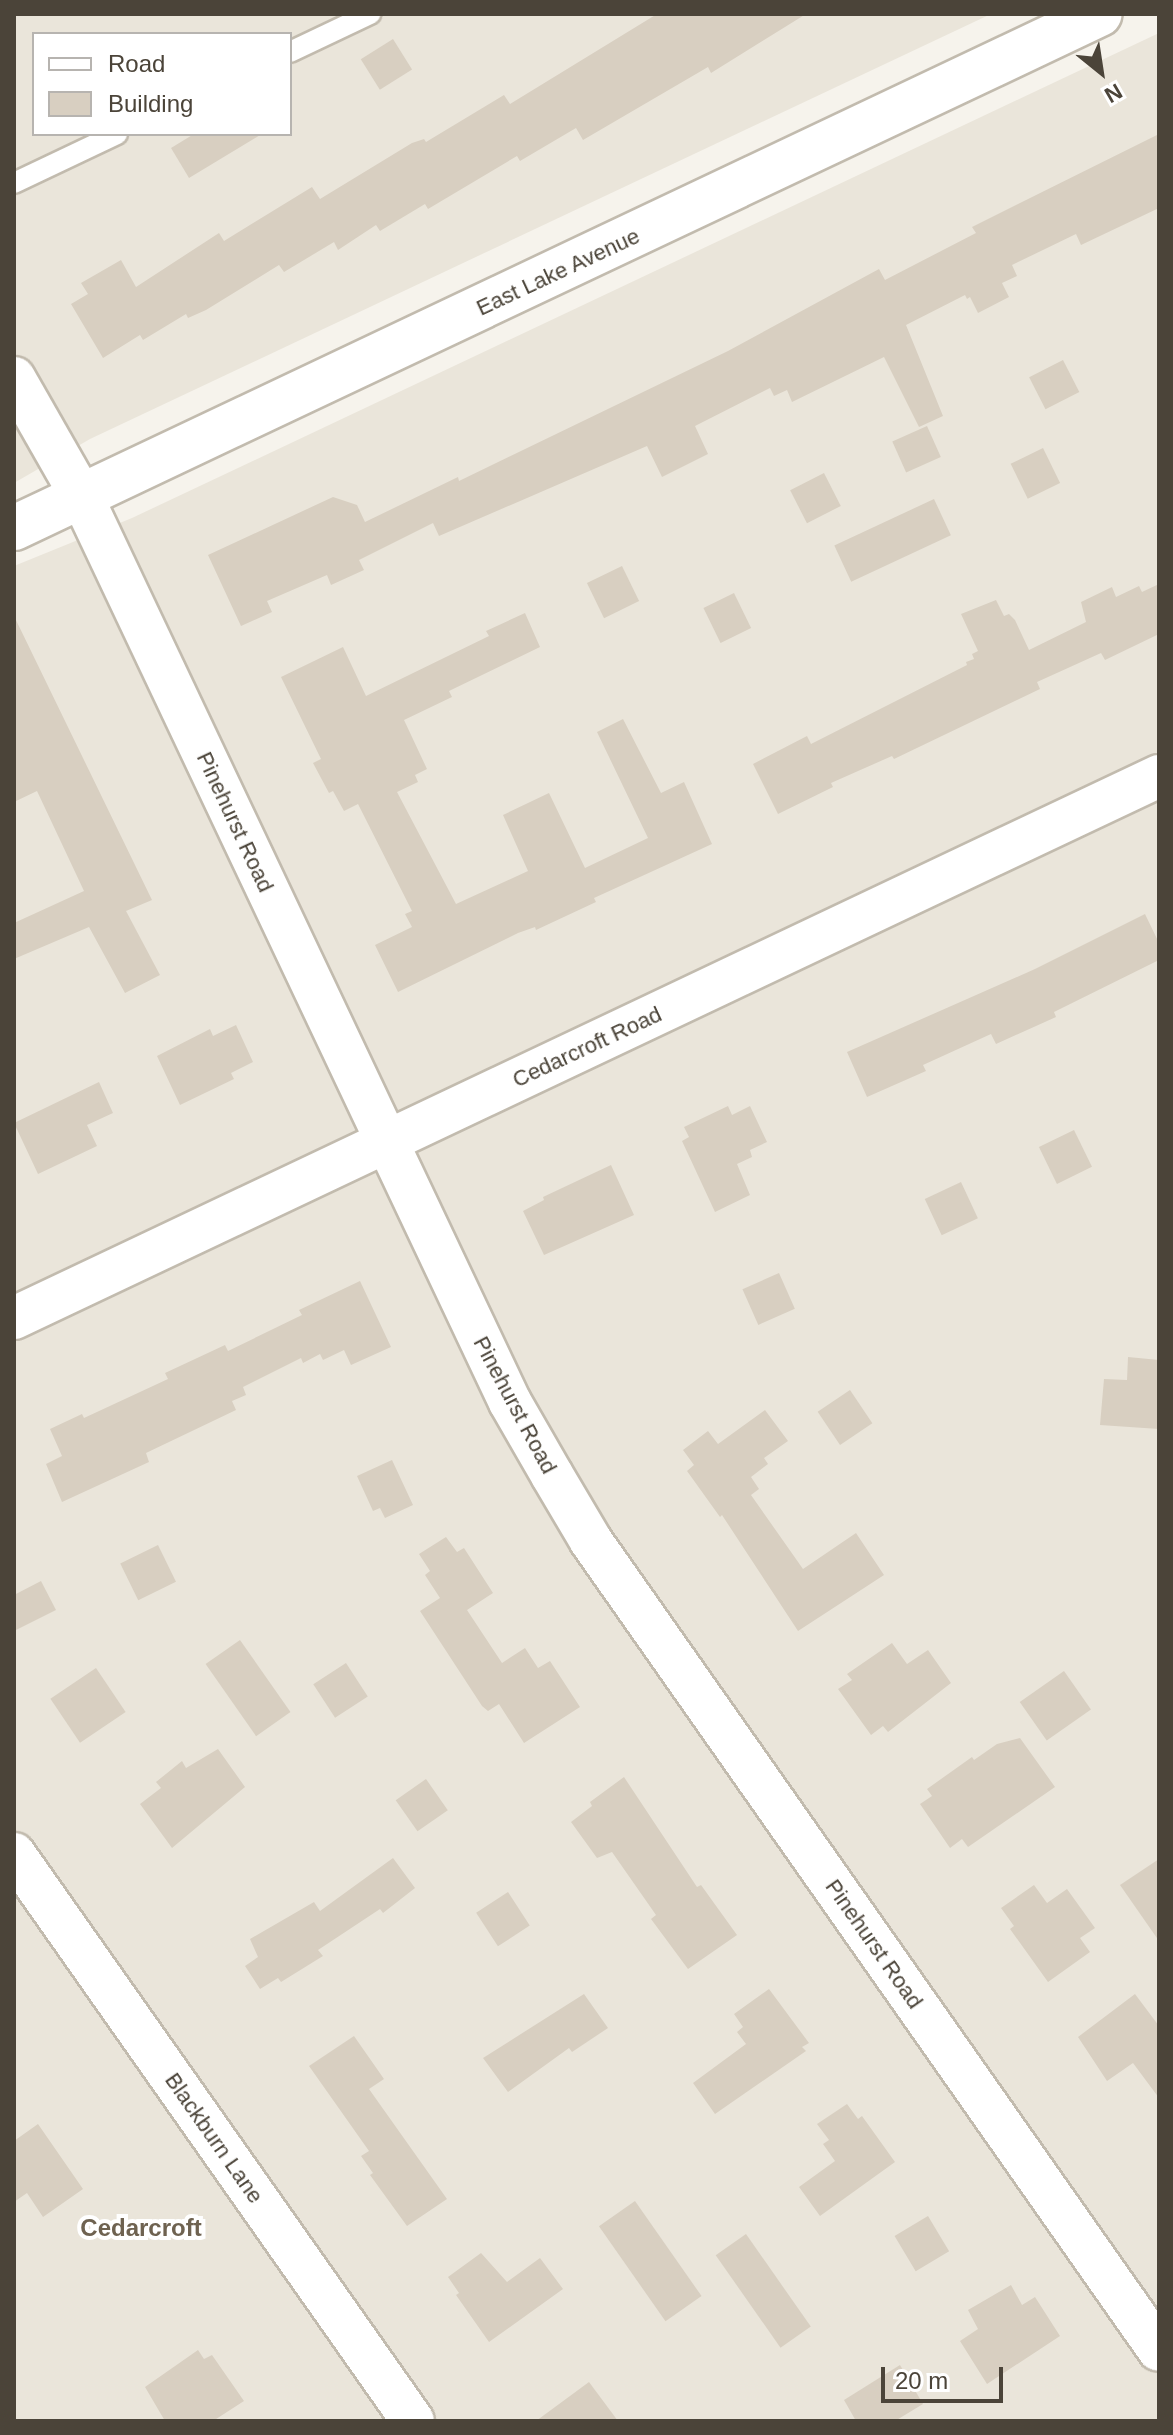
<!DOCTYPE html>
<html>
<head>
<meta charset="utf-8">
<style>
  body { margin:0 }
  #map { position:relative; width:1173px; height:2435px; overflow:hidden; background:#f6f3ec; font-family:Helvetica,sans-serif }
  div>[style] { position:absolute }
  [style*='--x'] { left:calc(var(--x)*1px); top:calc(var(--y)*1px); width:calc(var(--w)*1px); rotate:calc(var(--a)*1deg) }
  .residential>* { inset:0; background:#eae5da }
  .building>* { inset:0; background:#d8cfc1; transform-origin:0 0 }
  .roads { filter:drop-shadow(2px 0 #c2bbae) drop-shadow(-2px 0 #c2bbae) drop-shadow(0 2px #c2bbae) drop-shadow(0 -2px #c2bbae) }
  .service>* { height:20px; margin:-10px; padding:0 10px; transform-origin:10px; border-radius:10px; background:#fff }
  .minor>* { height:42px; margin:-21px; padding:0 21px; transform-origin:21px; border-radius:21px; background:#fff }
  .tertiary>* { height:44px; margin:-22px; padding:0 22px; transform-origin:22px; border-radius:22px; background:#fff }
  span { translate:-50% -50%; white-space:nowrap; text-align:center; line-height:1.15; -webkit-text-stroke:8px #fff; paint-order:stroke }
  .street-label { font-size:22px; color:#4b4439 }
  .neighbourhood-label { font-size:24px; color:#6e6250; font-weight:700 }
  .frame { position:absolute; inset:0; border:16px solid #4b4439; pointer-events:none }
  .legend { position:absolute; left:32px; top:32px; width:260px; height:104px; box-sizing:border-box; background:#fff; border:2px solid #b7b4b0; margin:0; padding:10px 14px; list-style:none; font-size:24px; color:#4b4439 }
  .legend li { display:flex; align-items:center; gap:16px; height:40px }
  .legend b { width:40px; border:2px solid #b7b4b0 }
  .north { position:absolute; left:1061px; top:32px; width:80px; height:80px; -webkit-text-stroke:6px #fff; paint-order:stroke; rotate:150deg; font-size:22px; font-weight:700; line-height:32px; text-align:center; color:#4b4439 }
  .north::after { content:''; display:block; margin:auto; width:28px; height:36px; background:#4b4439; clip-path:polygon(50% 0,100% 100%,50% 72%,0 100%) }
  .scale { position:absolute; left:881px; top:2367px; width:122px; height:36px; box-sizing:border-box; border:4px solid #4b4439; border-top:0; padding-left:10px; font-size:24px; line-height:28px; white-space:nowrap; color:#4b4439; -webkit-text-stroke:6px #fff; paint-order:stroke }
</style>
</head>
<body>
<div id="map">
  <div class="residential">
    <div style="clip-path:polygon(evenodd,14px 14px,991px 14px,90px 439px,14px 483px,14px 14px,34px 34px,290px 34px,290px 134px,34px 134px,34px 34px)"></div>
    <div style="clip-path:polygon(1159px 33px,1159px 2421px,14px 2421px,14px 566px,132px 518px)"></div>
  </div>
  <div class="building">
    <div style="clip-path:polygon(657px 14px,806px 14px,711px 73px,708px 67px,583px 140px,576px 128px,520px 161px,517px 156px,428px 209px,425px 204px,380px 231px,376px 225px,338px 250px,334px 242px,284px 272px,279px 265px,206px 310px,188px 318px,186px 314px,143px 340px,140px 335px,103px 358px,71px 304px,88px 294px,81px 283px,121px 260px,136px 287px,219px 233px,224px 241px,312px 187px,320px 199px,412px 143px,424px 139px,426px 142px,504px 95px,510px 104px)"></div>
    <div style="left:393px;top:39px;width:36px;height:38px;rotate:58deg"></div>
    <div style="clip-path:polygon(194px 134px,262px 134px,189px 178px,171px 148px)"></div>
    <div style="clip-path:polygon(1159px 134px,1159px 208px,1081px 245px,1076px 234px,1012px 265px,1017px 276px,1002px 283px,1009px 297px,978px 313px,970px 297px,967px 299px,965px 295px,906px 325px,943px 416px,919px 427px,884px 357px,792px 402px,787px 390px,774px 396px,770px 388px,695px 426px,708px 454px,662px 477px,647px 446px,439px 536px,433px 523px,359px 560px,364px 570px,331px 585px,327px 575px,267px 601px,272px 612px,241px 626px,208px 555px,333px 497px,357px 505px,365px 522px,458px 477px,459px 481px,728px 351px,879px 269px,885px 280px,976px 233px,972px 227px)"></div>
    <div style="left:1063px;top:360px;width:36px;height:38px;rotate:63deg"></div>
    <div style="left:927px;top:426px;width:34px;height:38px;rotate:66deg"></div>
    <div style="left:1043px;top:448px;width:39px;height:36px;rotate:64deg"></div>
    <div style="left:824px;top:473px;width:37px;height:38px;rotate:63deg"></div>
    <div style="left:934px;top:499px;width:40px;height:110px;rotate:65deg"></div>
    <div style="left:622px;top:566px;width:39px;height:39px;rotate:64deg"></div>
    <div style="clip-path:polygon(1159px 584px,1159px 634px,1105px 660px,1101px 653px,1037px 682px,1040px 689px,894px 759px,892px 756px,831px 783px,833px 787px,778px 814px,753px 764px,807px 736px,811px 744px,967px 665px,966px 662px,974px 659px,972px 654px,978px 651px,961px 614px,996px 600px,1004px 616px,1009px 614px,1015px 620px,1029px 650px,1086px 622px,1081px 602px,1112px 587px,1116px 597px,1139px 586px,1142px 592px)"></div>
    <div style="left:734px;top:593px;width:39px;height:34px;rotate:64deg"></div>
    <div style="clip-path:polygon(525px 613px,540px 647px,449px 691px,452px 697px,404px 720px,427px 769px,415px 775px,418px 782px,397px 792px,456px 904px,528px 871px,503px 815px,549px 793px,585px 868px,648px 838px,597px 732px,623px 719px,661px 793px,684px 782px,712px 844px,594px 898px,596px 902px,536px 930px,535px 927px,518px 933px,398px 992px,375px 945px,412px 927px,405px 914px,412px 911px,358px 804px,344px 811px,333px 791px,329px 793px,313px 763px,321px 759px,281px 677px,343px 647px,366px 696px,489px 636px,486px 631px)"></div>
    <div style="clip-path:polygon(14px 616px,152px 900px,126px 911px,160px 975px,125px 993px,89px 927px,14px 959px,14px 923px,84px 891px,37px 791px,14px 802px)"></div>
    <div style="clip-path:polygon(1145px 914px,1159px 943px,1159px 960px,1054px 1012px,1056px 1017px,996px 1044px,991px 1034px,923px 1065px,926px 1071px,867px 1097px,847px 1052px,1035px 969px)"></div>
    <div style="clip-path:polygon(236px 1025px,253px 1062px,231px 1073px,234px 1079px,180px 1105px,157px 1056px,210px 1029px,213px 1036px)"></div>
    <div style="clip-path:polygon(99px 1082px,113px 1113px,87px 1125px,97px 1146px,38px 1174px,14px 1123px)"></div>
    <div style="clip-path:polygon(728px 1106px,732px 1115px,750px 1106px,767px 1142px,750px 1150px,752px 1157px,737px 1164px,750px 1195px,715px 1212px,682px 1141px,689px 1137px,684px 1127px)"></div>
    <div style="left:1074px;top:1130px;width:41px;height:39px;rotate:64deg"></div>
    <div style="clip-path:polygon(611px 1165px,634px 1215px,544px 1255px,523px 1211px,544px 1200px,543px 1197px)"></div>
    <div style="left:961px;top:1182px;width:40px;height:40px;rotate:65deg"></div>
    <div style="left:779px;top:1273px;width:39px;height:40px;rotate:66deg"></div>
    <div style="clip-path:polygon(360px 1281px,391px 1347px,351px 1365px,344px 1350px,323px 1360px,320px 1354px,303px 1363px,301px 1358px,243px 1387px,246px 1395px,232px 1401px,236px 1410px,146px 1453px,149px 1462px,62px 1502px,46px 1464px,62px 1456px,50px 1429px,82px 1414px,84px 1418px,168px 1379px,165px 1373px,225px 1345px,228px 1351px,302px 1315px,299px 1310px)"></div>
    <div style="clip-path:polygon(1128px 1357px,1159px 1360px,1159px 1429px,1100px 1425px,1104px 1379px,1127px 1380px)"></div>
    <div style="left:850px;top:1390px;width:40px;height:39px;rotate:56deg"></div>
    <div style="clip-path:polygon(765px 1410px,788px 1441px,764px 1458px,768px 1464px,751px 1477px,759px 1489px,751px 1495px,803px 1569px,856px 1533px,884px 1575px,798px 1631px,722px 1515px,720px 1517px,687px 1471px,694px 1465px,683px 1450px,708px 1431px,718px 1444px)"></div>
    <div style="clip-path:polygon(392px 1460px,413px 1505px,385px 1518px,380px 1508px,373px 1511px,357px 1476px)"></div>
    <div style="clip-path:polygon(446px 1537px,457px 1552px,464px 1548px,493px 1593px,467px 1610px,502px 1663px,525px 1648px,538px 1668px,550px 1661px,580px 1707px,524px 1743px,499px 1704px,488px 1711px,482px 1706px,420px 1611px,440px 1598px,425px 1575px,430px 1571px,419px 1554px)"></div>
    <div style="left:158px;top:1545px;width:41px;height:42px;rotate:64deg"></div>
    <div style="clip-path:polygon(41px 1581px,56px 1610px,14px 1631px,14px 1595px)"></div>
    <div style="left:240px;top:1640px;width:88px;height:42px;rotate:55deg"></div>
    <div style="clip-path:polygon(892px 1643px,907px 1664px,928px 1650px,951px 1683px,888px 1732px,883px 1726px,871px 1735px,838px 1689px,852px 1680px,847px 1674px)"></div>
    <div style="left:346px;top:1663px;width:40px;height:39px;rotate:57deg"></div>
    <div style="left:96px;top:1668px;width:53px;height:55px;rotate:56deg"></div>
    <div style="left:1064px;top:1671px;width:47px;height:54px;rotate:55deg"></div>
    <div style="clip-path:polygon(1020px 1738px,1055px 1787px,968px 1847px,962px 1839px,950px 1848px,920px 1804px,932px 1796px,927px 1789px,972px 1757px,974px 1760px,997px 1744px)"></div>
    <div style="clip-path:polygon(218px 1749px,245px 1787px,172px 1848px,140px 1804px,161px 1788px,156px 1782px,182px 1761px,186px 1768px)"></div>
    <div style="clip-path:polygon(624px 1777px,697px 1887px,701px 1885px,737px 1935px,688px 1969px,651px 1919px,656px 1915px,612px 1852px,597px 1858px,571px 1822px,592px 1806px,590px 1802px)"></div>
    <div style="left:426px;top:1779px;width:38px;height:37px;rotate:55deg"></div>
    <div style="clip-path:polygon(393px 1858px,415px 1888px,383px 1913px,380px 1909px,318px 1950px,323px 1956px,281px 1982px,278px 1978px,260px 1989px,245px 1966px,258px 1957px,250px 1939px,314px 1902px,320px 1911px)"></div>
    <div style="clip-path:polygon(1159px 1859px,1159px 1941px,1120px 1885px)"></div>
    <div style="clip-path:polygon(1034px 1885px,1047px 1903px,1067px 1889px,1095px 1928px,1080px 1938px,1090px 1952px,1048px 1982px,1010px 1929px,1014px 1926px,1001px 1908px)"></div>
    <div style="left:508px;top:1892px;width:40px;height:38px;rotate:57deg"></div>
    <div style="clip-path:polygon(769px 1989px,809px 2043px,802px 2047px,806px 2051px,715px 2114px,693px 2083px,746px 2044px,737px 2032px,743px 2027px,734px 2014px)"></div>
    <div style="clip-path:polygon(584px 1994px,608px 2028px,572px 2052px,569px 2048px,508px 2092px,483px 2058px)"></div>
    <div style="clip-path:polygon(1135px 1994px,1159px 2026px,1159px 2098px,1133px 2063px,1107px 2081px,1078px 2037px)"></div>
    <div style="clip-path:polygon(354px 2036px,384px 2079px,369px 2089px,447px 2199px,407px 2226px,370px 2175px,373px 2173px,361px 2156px,369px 2151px,309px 2066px)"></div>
    <div style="clip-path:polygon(847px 2104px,858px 2119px,862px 2116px,895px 2162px,820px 2216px,799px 2187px,835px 2161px,823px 2144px,829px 2140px,817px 2124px)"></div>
    <div style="clip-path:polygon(38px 2124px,83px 2189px,43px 2217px,27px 2193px,14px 2202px,14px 2141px)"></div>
    <div style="left:635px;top:2201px;width:116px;height:44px;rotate:55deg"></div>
    <div style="left:928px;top:2216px;width:41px;height:39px;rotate:59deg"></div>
    <div style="left:746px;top:2234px;width:113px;height:37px;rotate:55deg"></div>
    <div style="clip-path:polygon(481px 2253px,507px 2282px,540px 2258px,563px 2289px,489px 2342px,456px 2295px,459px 2293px,448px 2277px)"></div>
    <div style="clip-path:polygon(1011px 2285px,1022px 2305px,1035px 2297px,1060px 2336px,987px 2384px,960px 2341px,978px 2329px,968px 2310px)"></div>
    <div style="clip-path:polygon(198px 2350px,204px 2359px,212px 2355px,244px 2401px,213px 2421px,165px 2421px,145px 2387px)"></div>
    <div style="clip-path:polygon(900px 2365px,923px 2404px,895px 2421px,856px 2421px,844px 2400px)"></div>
    <div style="clip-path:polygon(589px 2382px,618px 2421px,536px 2421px)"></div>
  </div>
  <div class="roads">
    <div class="service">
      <div style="--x:290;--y:52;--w:89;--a:-25.4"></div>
      <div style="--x:14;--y:183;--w:114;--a:-25.4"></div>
    </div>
    <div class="minor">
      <div style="--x:14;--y:378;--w:137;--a:60.3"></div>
      <div style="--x:82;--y:497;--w:1001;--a:64.69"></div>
      <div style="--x:510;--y:1402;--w:84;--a:60.1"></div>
      <div style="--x:552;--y:1475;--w:77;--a:59.4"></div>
      <div style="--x:591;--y:1541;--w:988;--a:54.93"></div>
      <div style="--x:14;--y:1318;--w:1267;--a:-25.33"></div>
      <div style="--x:14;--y:1854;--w:693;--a:54.87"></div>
    </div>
    <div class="tertiary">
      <div style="--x:14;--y:528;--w:1201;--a:-25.33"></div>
    </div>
  </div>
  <div class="street-label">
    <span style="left:558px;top:272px;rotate:-25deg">East Lake Avenue</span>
    <span style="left:235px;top:822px;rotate:65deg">Pinehurst Road</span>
    <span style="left:587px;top:1047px;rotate:-25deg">Cedarcroft Road</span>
    <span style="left:515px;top:1405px;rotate:62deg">Pinehurst Road</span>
    <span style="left:874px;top:1944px;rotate:55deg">Pinehurst Road</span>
    <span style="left:214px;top:2138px;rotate:55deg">Blackburn Lane</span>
  </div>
  <div class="neighbourhood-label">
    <span style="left:141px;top:2228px">Cedarcroft</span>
  </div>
  <div class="frame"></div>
  <ul class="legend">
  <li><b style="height:10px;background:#fff"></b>Road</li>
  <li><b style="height:22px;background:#d8cfc1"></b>Building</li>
  </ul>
  <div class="north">N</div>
  <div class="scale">20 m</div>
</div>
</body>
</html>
